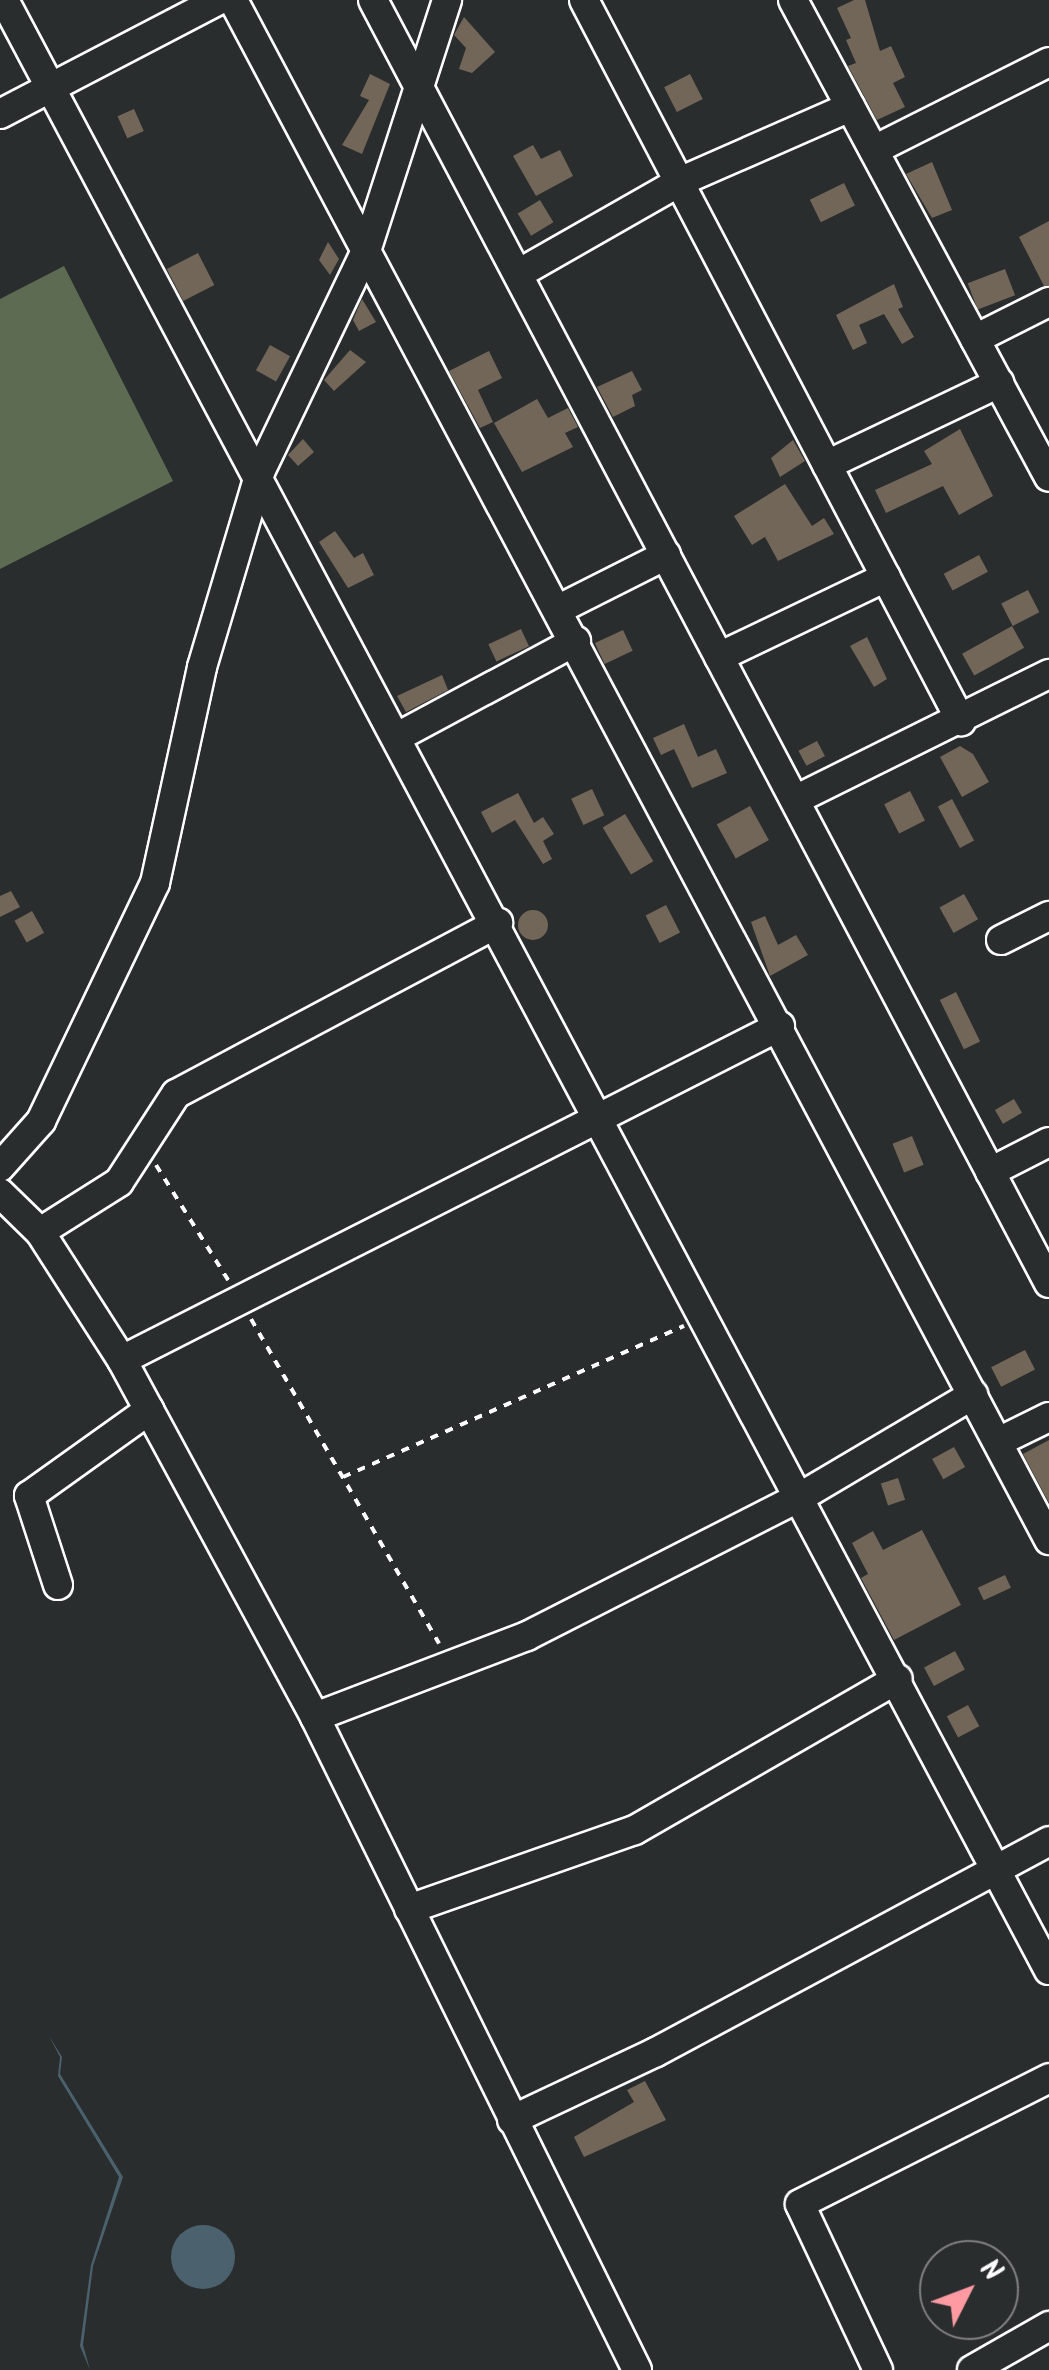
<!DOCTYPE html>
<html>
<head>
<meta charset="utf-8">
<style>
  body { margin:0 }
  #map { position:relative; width:1049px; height:2370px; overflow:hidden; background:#2a2d2e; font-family:Kalam,sans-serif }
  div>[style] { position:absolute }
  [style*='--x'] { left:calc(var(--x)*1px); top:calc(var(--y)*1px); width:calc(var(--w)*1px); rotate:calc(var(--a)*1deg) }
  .green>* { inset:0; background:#5e6b53 }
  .water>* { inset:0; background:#4b626e }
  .round { border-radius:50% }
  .building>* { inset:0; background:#726658; transform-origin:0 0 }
  .path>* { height:4px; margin-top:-2px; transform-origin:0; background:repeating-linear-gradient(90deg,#fff 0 8px,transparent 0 16px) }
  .roads { filter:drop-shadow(2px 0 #fff) drop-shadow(-2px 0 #fff) drop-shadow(0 2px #fff) drop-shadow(0 -2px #fff) }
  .minor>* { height:28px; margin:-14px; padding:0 14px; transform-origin:14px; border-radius:14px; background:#2a2d2e }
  span { translate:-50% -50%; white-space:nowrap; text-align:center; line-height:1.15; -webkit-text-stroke:8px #2a2d2e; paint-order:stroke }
  .north { position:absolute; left:919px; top:2240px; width:100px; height:100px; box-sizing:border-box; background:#2a2d2e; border:2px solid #7f8182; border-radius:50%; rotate:48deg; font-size:28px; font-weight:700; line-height:40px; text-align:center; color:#fff }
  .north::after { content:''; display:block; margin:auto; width:35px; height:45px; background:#ff9aa2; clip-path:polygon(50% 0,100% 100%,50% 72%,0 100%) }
</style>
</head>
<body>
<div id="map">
  <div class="green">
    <div style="clip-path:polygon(64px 266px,173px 481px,0 569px,0 299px)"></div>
  </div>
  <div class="water">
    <div style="clip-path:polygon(49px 2036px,62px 2057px,60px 2074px,123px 2177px,93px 2266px,83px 2345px,90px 2370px,80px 2346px,91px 2265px,119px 2177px,58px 2076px,60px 2057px)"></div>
    <div class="round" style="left:171px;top:2225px;width:64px;height:64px"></div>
  </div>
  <div class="building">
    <div style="clip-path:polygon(854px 0,865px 0,880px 51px,891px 46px,905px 77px,893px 83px,905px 107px,877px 120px,848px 66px,856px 63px,846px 40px,851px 38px,837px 8px)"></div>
    <div style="clip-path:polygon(464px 17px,495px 52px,472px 73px,459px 69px,466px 48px,454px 35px)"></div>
    <div style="clip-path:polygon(370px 74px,390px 84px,362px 154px,342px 145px,369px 100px,360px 96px)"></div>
    <div style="left:690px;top:74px;width:28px;height:29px;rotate:63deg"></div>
    <div style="left:134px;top:109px;width:24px;height:18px;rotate:66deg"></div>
    <div style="clip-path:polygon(533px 145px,541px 159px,560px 150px,573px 176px,536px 196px,513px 156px)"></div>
    <div style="clip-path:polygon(932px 162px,952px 210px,932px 218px,906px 174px)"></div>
    <div style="left:844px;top:183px;width:25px;height:38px;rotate:64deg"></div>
    <div style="left:540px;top:200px;width:26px;height:26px;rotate:59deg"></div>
    <div style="clip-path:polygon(1049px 221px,1049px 285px,1044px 286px,1019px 237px)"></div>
    <div style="clip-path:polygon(328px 242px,339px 259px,330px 275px,319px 260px)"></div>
    <div style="left:198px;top:253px;width:36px;height:35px;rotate:63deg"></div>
    <div style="left:1005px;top:269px;width:28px;height:40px;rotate:69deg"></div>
    <div style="clip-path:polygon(894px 284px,903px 307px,898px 309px,914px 337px,902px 344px,884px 314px,859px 325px,867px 343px,853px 350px,836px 315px)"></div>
    <div style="clip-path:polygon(362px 299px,376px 322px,359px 331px,353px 320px)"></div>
    <div style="left:270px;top:345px;width:23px;height:29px;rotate:29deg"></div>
    <div style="clip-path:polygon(350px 350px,366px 362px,334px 391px,324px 380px)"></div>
    <div style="clip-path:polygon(489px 351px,502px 378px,478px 390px,493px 422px,480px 428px,449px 371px)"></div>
    <div style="clip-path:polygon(632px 371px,642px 390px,632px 395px,635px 406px,613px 417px,597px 387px)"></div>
    <div style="clip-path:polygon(537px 399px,548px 418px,568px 408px,578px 427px,565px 433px,573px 447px,522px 472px,494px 423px)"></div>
    <div style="clip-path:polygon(960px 429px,993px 496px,959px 515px,943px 486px,886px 513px,875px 490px,932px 464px,924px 451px)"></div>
    <div style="clip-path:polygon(303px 439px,314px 452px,298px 466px,288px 455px)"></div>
    <div style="clip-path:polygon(793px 440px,805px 461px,780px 477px,771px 458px)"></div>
    <div style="clip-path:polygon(785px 484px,812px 526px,824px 518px,834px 534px,778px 561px,765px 537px,752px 545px,734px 516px)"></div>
    <div style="clip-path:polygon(335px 531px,354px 558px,363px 553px,374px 575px,348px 588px,319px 542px)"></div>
    <div style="left:979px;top:555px;width:19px;height:40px;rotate:62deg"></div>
    <div style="left:1028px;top:590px;width:25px;height:30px;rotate:63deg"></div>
    <div style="left:1012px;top:626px;width:25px;height:57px;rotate:61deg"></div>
    <div style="left:521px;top:629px;width:19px;height:36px;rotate:65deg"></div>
    <div style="left:623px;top:630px;width:23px;height:31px;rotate:65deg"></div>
    <div style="clip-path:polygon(867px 637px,887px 679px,874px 687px,850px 646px)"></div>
    <div style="clip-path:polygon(442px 675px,448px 690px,406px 712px,397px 696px)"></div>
    <div style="clip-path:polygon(684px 724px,698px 757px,716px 749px,727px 773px,692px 788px,674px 749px,661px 755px,653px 738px)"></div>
    <div style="left:817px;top:741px;width:17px;height:21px;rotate:62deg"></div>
    <div style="clip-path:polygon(960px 746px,973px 754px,989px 782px,962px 797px,940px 757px)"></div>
    <div style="left:592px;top:789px;width:29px;height:23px;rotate:65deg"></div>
    <div style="left:910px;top:791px;width:33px;height:29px;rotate:63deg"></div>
    <div style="clip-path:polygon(518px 793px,534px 823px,543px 817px,554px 834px,543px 841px,552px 859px,543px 864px,515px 820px,492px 833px,481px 812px)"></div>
    <div style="left:952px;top:799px;width:47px;height:16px;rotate:62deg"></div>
    <div style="left:750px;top:806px;width:39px;height:38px;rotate:61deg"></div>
    <div style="left:625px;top:814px;width:55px;height:26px;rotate:59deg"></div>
    <div style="clip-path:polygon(11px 891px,20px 907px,0 917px,0 896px)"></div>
    <div style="left:964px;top:894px;width:29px;height:28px;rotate:61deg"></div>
    <div style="left:666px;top:905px;width:31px;height:23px;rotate:63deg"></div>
    <div class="round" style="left:518px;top:910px;width:30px;height:30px"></div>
    <div style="left:32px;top:911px;width:25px;height:20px;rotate:61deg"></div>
    <div style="clip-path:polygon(765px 916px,778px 945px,796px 935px,808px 955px,770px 976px,751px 922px)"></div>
    <div style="left:956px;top:992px;width:55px;height:18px;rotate:64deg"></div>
    <div style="left:1014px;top:1099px;width:16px;height:22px;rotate:60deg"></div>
    <div style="left:912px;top:1136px;width:31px;height:21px;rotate:68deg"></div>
    <div style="left:1025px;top:1350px;width:22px;height:38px;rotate:63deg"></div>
    <div style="clip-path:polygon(1049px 1440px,1049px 1503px,1023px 1454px)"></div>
    <div style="left:954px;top:1447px;width:23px;height:25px;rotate:61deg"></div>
    <div style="left:898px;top:1478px;width:23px;height:18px;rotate:72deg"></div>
    <div style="clip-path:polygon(922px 1530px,961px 1605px,894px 1640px,861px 1578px,868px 1574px,852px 1543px,873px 1531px,883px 1550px)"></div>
    <div style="left:1005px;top:1575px;width:14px;height:30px;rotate:65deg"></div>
    <div style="left:955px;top:1651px;width:21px;height:35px;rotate:62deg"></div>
    <div style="left:968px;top:1705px;width:24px;height:24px;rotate:62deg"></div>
    <div style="clip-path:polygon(645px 2081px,666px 2120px,584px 2157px,574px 2137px,634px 2102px,627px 2090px)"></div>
  </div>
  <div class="path">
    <div style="--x:156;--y:1165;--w:136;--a:57.9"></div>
    <div style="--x:251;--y:1319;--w:375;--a:59.9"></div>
    <div style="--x:343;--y:1477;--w:373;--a:-23.9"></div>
  </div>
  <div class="roads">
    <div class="minor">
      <div style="--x:4;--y:0;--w:2230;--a:62.06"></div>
      <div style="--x:233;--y:0;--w:1743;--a:62.08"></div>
      <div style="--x:373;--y:0;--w:1450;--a:62.22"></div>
      <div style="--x:584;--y:0;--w:814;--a:62.4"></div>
      <div style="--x:793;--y:0;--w:541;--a:61.78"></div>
      <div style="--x:0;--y:114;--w:247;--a:-27.5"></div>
      <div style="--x:874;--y:150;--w:196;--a:-26.7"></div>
      <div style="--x:518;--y:274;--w:185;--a:-29.7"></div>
      <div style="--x:679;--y:182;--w:187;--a:-23.7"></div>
      <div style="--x:975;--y:339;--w:83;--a:-26.6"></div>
      <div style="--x:827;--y:465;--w:191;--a:-25.5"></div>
      <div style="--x:559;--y:609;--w:120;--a:-26.8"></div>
      <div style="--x:719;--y:657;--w:185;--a:-25.6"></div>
      <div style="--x:399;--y:736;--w:201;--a:-28.2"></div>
      <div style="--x:795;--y:800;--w:284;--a:-26.4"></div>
      <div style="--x:1001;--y:940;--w:54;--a:-26.6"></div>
      <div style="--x:0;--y:1167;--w:62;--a:-48.3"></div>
      <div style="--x:41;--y:1121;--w:264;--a:-64.4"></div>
      <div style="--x:155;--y:883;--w:221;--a:-77.7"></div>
      <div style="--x:202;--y:667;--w:203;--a:-73.4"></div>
      <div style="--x:260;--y:472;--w:245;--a:-64.4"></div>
      <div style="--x:366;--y:251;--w:264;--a:-72.1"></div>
      <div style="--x:990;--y:1172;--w:66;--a:-27"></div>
      <div style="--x:0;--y:1193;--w:56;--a:44.3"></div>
      <div style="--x:40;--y:1232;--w:152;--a:57.4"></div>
      <div style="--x:122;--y:1360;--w:406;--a:61.6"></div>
      <div style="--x:315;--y:1717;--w:728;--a:63.75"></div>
      <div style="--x:40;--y:1232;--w:93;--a:-32.3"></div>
      <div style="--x:119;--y:1182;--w:105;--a:-57.1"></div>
      <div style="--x:176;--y:1094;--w:365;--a:-28"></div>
      <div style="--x:122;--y:1360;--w:738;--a:-26.91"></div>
      <div style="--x:998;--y:1442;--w:57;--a:-26.1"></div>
      <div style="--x:58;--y:1585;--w:94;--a:-108"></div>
      <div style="--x:29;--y:1496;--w:148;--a:-35.6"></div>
      <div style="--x:315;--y:1717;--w:227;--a:-20.9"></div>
      <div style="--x:527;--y:1636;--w:309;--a:-27"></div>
      <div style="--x:802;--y:1496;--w:199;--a:-30.6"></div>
      <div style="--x:409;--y:1909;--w:239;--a:-19.3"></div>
      <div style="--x:635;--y:1830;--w:303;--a:-29.9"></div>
      <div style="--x:512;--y:2120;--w:159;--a:-25.3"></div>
      <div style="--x:656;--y:2052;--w:446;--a:-28.2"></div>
      <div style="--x:878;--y:2370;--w:183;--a:-115.2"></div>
      <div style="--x:800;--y:2204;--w:279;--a:-26.8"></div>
      <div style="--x:972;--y:2370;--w:89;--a:-29.7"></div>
    </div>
  </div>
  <div class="north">N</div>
</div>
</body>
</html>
